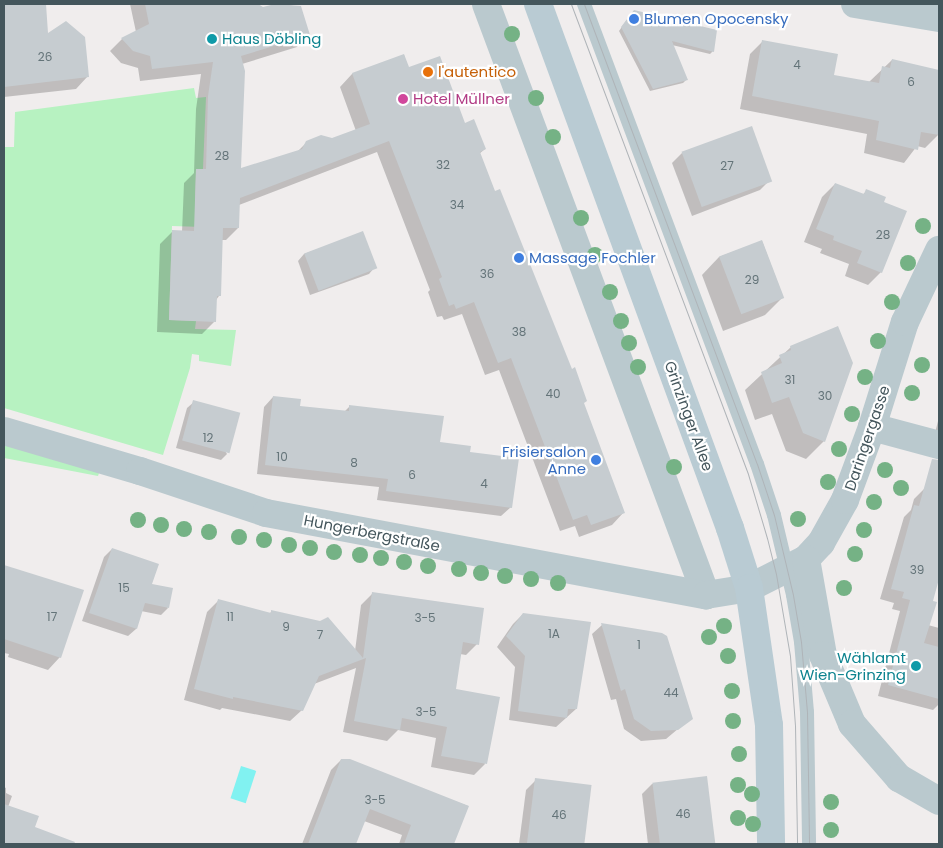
<!DOCTYPE html>
<html>
<head>
<meta charset="utf-8">
<style>
  body { margin:0 }
  #map { position:relative; width:943px; height:848px; overflow:hidden; background:#f0eded; font-family:Poppins,sans-serif }
  div>[style] { position:absolute }
  [style*='--x'] { left:calc(var(--x)*1px); top:calc(var(--y)*1px); width:calc(var(--w)*1px); rotate:calc(var(--a)*1deg) }
  .green>* { inset:0; background:#b7f2c1 }
  .water>* { inset:0; background:#81f2f1; transform-origin:0 0 }
  .shadow>* { inset:0; background:#0003 }
  .building>* { inset:0; background:#c6ccd0; transform-origin:0 0 }
  .lane>* { height:14px; margin:-7px; padding:0 7px; transform-origin:7px; border-radius:7px; background:#bac9ce }
  .street>* { height:28px; margin:-14px; padding:0 14px; transform-origin:14px; border-radius:14px; background:#bac9ce }
  .secondary>* { height:28px; margin:-14px; padding:0 14px; transform-origin:14px; border-radius:14px; background:#b9cbd3 }
  .tram>* { height:1px; margin:-0.5px; padding:0 0.5px; transform-origin:0.5px; border-radius:0.5px; background:#afb4b8 }
  .trees>* { width:16px; height:16px; margin:-8px; border-radius:50%; background:#75b285 }
  .dots>* { width:14px; height:14px; translate:-50% -50%; box-sizing:border-box; border:2px solid #fff; border-radius:50% }
  span { translate:-50% -50%; white-space:nowrap; text-align:center; line-height:1.15; -webkit-text-stroke:4.5px #fff; paint-order:stroke }
  .number-label { font-size:12px; color:#647479 }
  .number-label span { -webkit-text-stroke-width:0 }
  .shop-label { font-size:15px; color:#366cbe }
  .left { translate:0 -50%; text-align:left }
  .right { translate:-100% -50%; text-align:right }
  .culture-label { font-size:15px; color:#0d838f }
  .food-label { font-size:15px; color:#c56008 }
  .hotel-label { font-size:15px; color:#b23c85 }
  .street-label { font-size:15px; color:#44565c }
  .frame { position:absolute; inset:0; border:5px solid #44565c; pointer-events:none }
</style>
</head>
<body>
<div id="map">
  <div class="green">
    <div style="clip-path:polygon(194px 88px,196px 98px,206px 97px,203px 169px,196px 170px,195px 205px,203px 227px,172px 226px,169px 320px,196px 321px,195px 329px,236px 330px,231px 366px,199px 361px,199px 355px,192px 354px,190px 368px,163px 455px,4px 408px,4px 147px,14px 147px,15px 112px)"></div>
    <div style="clip-path:polygon(4px 445px,100px 470px,98px 476px,4px 458px)"></div>
  </div>
  <div class="water">
    <div style="left:241px;top:766px;width:16px;height:34px;rotate:18deg"></div>
  </div>
  <div class="shadow">
    <div style="clip-path:polygon(4px 4px,45px 4px,46px 36px,88px 76px,76px 89px,4px 97px)"></div>
    <div style="clip-path:polygon(130px 4px,221px 4px,223px 16px,236px 4px,256px 4px,263px 9px,280px 4px,300px 7px,309px 35px,297px 47px,242px 64px,240px 169px,297px 152px,307px 142px,332px 140px,356px 131px,340px 87px,352px 74px,404px 55px,408px 69px,465px 125px,485px 149px,479px 154px,583px 404px,624px 512px,612px 525px,579px 537px,575px 526px,560px 531px,499px 370px,485px 375px,462px 314px,444px 320px,442px 316px,437px 317px,428px 292px,430px 290px,377px 152px,239px 205px,238px 228px,226px 240px,222px 240px,219px 296px,216px 300px,215px 321px,202px 334px,157px 332px,160px 244px,172px 232px,182px 232px,184px 183px,194px 173px,196px 109px,201px 74px,140px 81px,138px 68px,121px 63px,110px 51px,122px 39px,136px 32px)"></div>
    <div style="clip-path:polygon(631px 14px,713px 51px,710px 54px,672px 45px,686px 80px,683px 83px,650px 91px,619px 31px)"></div>
    <div style="clip-path:polygon(763px 41px,833px 76px,869px 82px,892px 60px,939px 80px,938px 135px,925px 148px,917px 146px,904px 163px,864px 153px,867px 134px,740px 109px,750px 54px)"></div>
    <div style="clip-path:polygon(682px 153px,770px 180px,760px 190px,692px 216px,672px 163px)"></div>
    <div style="clip-path:polygon(835px 184px,862px 195px,867px 191px,881px 272px,868px 285px,845px 276px,849px 264px,820px 253px,822px 249px,804px 242px,822px 197px)"></div>
    <div style="clip-path:polygon(363px 233px,375px 267px,369px 274px,310px 295px,298px 261px,304px 254px)"></div>
    <div style="clip-path:polygon(762px 241px,783px 297px,765px 315px,723px 331px,702px 275px,719px 257px)"></div>
    <div style="clip-path:polygon(791px 347px,824px 441px,806px 459px,786px 451px,772px 414px,755px 420px,745px 390px)"></div>
    <div style="clip-path:polygon(273px 397px,299px 407px,344px 412px,350px 406px,439px 443px,469px 453px,511px 507px,501px 516px,377px 500px,379px 487px,257px 474px,264px 407px)"></div>
    <div style="clip-path:polygon(194px 402px,227px 454px,221px 460px,176px 448px,187px 408px)"></div>
    <div style="clip-path:polygon(939px 417px,939px 442px,933px 441px)"></div>
    <div style="clip-path:polygon(925px 488px,939px 492px,939px 575px,932px 601px,928px 625px,939px 628px,939px 704px,933px 710px,878px 696px,900px 611px,892px 609px,894px 603px,880px 599px,904px 517px,911px 510px,914px 499px)"></div>
    <div style="clip-path:polygon(112px 549px,150px 585px,168px 608px,161px 615px,141px 611px,136px 629px,128px 636px,82px 621px,104px 557px)"></div>
    <div style="clip-path:polygon(4px 566px,83px 591px,60px 657px,48px 670px,8px 657px,9px 654px,4px 653px)"></div>
    <div style="clip-path:polygon(372px 594px,477px 644px,466px 655px,460px 654px,454px 690px,485px 764px,474px 775px,431px 767px,436px 738px,398px 730px,387px 741px,343px 732px,356px 668px,314px 684px,302px 710px,290px 721px,222px 708px,220px 710px,184px 700px,207px 612px,218px 601px,269px 614px,272px 611px,355px 651px,361px 605px)"></div>
    <div style="clip-path:polygon(523px 614px,576px 709px,556px 727px,509px 720px,515px 667px,497px 647px,513px 624px)"></div>
    <div style="clip-path:polygon(602px 625px,691px 718px,666px 739px,641px 741px,624px 729px,616px 699px,611px 700px,592px 634px)"></div>
    <div style="clip-path:polygon(341px 760px,468px 806px,453px 844px,399px 844px,402px 835px,364px 821px,355px 844px,302px 844px,331px 770px)"></div>
    <div style="clip-path:polygon(706px 777px,714px 844px,648px 844px,642px 794px,652px 784px)"></div>
    <div style="clip-path:polygon(536px 780px,590px 786px,583px 844px,519px 844px,526px 790px)"></div>
    <div style="clip-path:polygon(4px 787px,6px 788px,6px 793px,12px 796px,8px 807px,33px 828px,47px 833px,42px 844px,4px 844px)"></div>
  </div>
  <div class="building">
    <div style="clip-path:polygon(4px 4px,46px 4px,48px 33px,66px 21px,85px 37px,89px 77px,4px 87px)"></div>
    <div style="clip-path:polygon(145px 4px,258px 4px,263px 7px,275px 4px,301px 6px,310px 35px,241px 56px,245px 71px,241px 168px,302px 149px,306px 141px,321px 135px,332px 138px,370px 124px,352px 73px,404px 54px,409px 67px,440px 56px,465px 123px,474px 119px,486px 149px,480px 152px,495px 191px,500px 189px,572px 369px,575px 367px,587px 401px,584px 403px,625px 513px,591px 525px,587px 515px,573px 520px,511px 358px,498px 363px,474px 302px,456px 309px,454px 304px,449px 306px,439px 279px,442px 277px,389px 141px,240px 198px,239px 228px,223px 228px,221px 296px,217px 296px,216px 322px,169px 320px,172px 230px,194px 231px,196px 169px,206px 169px,208px 96px,213px 62px,152px 69px,150px 56px,133px 51px,121px 38px,149px 24px)"></div>
    <div style="clip-path:polygon(634px 10px,717px 30px,714px 52px,672px 41px,688px 80px,653px 89px,621px 27px)"></div>
    <div style="clip-path:polygon(762px 40px,838px 54px,834px 75px,879px 83px,882px 66px,890px 68px,892px 59px,939px 70px,939px 135px,921px 132px,918px 150px,876px 140px,879px 121px,752px 96px)"></div>
    <div style="left:752px;top:126px;width:59px;height:75px;rotate:70deg"></div>
    <div style="clip-path:polygon(835px 183px,864px 194px,866px 189px,886px 197px,884px 202px,907px 211px,882px 273px,857px 263px,862px 251px,833px 240px,834px 236px,816px 229px)"></div>
    <div style="left:363px;top:231px;width:40px;height:63px;rotate:69deg"></div>
    <div style="left:762px;top:240px;width:62px;height:46px;rotate:69deg"></div>
    <div style="clip-path:polygon(838px 326px,853px 363px,825px 442px,803px 433px,789px 397px,772px 403px,761px 372px,782px 363px,779px 355px,791px 350px,790px 346px)"></div>
    <div style="clip-path:polygon(273px 396px,301px 399px,300px 406px,349px 411px,349px 405px,444px 416px,440px 442px,471px 446px,470px 452px,519px 458px,512px 508px,386px 491px,388px 479px,265px 465px)"></div>
    <div style="left:193px;top:400px;width:49px;height:42px;rotate:15deg"></div>
    <div style="clip-path:polygon(932px 459px,939px 460px,939px 579px,933px 601px,937px 602px,924px 643px,939px 647px,939px 699px,888px 685px,910px 600px,902px 598px,904px 592px,891px 589px,914px 505px,919px 506px)"></div>
    <div style="clip-path:polygon(112px 548px,159px 564px,152px 584px,173px 588px,169px 608px,145px 603px,137px 629px,89px 613px)"></div>
    <div style="clip-path:polygon(4px 565px,84px 590px,61px 658px,4px 639px)"></div>
    <div style="clip-path:polygon(372px 592px,484px 608px,479px 645px,463px 642px,456px 689px,500px 697px,487px 764px,441px 756px,447px 727px,402px 718px,400px 730px,354px 721px,366px 658px,319px 676px,303px 711px,233px 697px,233px 699px,194px 689px,218px 599px,271px 613px,271px 610px,320px 621px,328px 617px,363px 658px)"></div>
    <div style="clip-path:polygon(523px 613px,591px 622px,577px 709px,568px 709px,567px 718px,518px 711px,525px 656px,506px 636px)"></div>
    <div style="clip-path:polygon(601px 623px,662px 633px,667px 636px,693px 719px,678px 730px,651px 731px,634px 719px,625px 689px,621px 691px)"></div>
    <div style="clip-path:polygon(341px 759px,350px 759px,469px 806px,454px 844px,404px 844px,411px 825px,370px 809px,356px 844px,308px 844px)"></div>
    <div style="left:707px;top:776px;width:68px;height:55px;rotate:83deg"></div>
    <div style="left:535px;top:778px;width:57px;height:66px;rotate:7deg"></div>
    <div style="clip-path:polygon(4px 804px,39px 816px,35px 827px,75px 842px,74px 844px,4px 844px)"></div>
  </div>
  <div class="lane">
    <div style="--x:584;--y:4;--w:491;--a:69.4"></div>
    <div style="--x:757;--y:464;--w:54;--a:71.6"></div>
    <div style="--x:774;--y:515;--w:82;--a:76.6"></div>
    <div style="--x:793;--y:595;--w:48;--a:80.3"></div>
    <div style="--x:801;--y:642;--w:70;--a:85.1"></div>
    <div style="--x:807;--y:712;--w:132;--a:89.1"></div>
  </div>
  <div class="street">
    <div style="--x:486;--y:4;--w:631;--a:69.58"></div>
    <div style="--x:855;--y:4;--w:85;--a:9.5"></div>
    <div style="--x:872;--y:427;--w:69;--a:15"></div>
    <div style="--x:4;--y:431;--w:142;--a:16.4"></div>
    <div style="--x:140;--y:471;--w:133;--a:18.4"></div>
    <div style="--x:266;--y:513;--w:448;--a:10.6"></div>
    <div style="--x:706;--y:595;--w:44;--a:-9.2"></div>
    <div style="--x:749;--y:588;--w:64;--a:-27"></div>
    <div style="--x:806;--y:559;--w:22;--a:-47"></div>
    <div style="--x:821;--y:543;--w:49;--a:-60.8"></div>
    <div style="--x:845;--y:500;--w:78;--a:-69.7"></div>
    <div style="--x:872;--y:427;--w:110;--a:-72.6"></div>
    <div style="--x:905;--y:322;--w:80;--a:-64.7"></div>
    <div style="--x:806;--y:559;--w:97;--a:80"></div>
    <div style="--x:823;--y:655;--w:75;--a:67.2"></div>
    <div style="--x:852;--y:724;--w:72;--a:49"></div>
    <div style="--x:899;--y:778;--w:46;--a:29.9"></div>
  </div>
  <div class="secondary">
    <div style="--x:538;--y:4;--w:558;--a:69.88"></div>
    <div style="--x:730;--y:528;--w:63;--a:72.4"></div>
    <div style="--x:749;--y:588;--w:138;--a:81.7"></div>
    <div style="--x:769;--y:725;--w:119;--a:89"></div>
  </div>
  <div class="tram">
    <div style="--x:571;--y:4;--w:502;--a:69.36"></div>
    <div style="--x:748;--y:474;--w:67;--a:73.5"></div>
    <div style="--x:767;--y:538;--w:37;--a:76"></div>
    <div style="--x:776;--y:574;--w:83;--a:80.3"></div>
    <div style="--x:790;--y:656;--w:69;--a:85.9"></div>
    <div style="--x:795;--y:725;--w:119;--a:89"></div>
    <div style="--x:584;--y:4;--w:491;--a:69.4"></div>
    <div style="--x:757;--y:464;--w:54;--a:71.6"></div>
    <div style="--x:774;--y:515;--w:82;--a:76.6"></div>
    <div style="--x:793;--y:595;--w:48;--a:80.3"></div>
    <div style="--x:801;--y:642;--w:70;--a:85.1"></div>
    <div style="--x:807;--y:712;--w:132;--a:89.1"></div>
  </div>
  <div class="trees">
    <div style="left:512px;top:34px"></div>
    <div style="left:536px;top:98px"></div>
    <div style="left:553px;top:137px"></div>
    <div style="left:581px;top:218px"></div>
    <div style="left:923px;top:226px"></div>
    <div style="left:595px;top:255px"></div>
    <div style="left:908px;top:263px"></div>
    <div style="left:610px;top:292px"></div>
    <div style="left:892px;top:302px"></div>
    <div style="left:621px;top:321px"></div>
    <div style="left:878px;top:341px"></div>
    <div style="left:629px;top:343px"></div>
    <div style="left:922px;top:365px"></div>
    <div style="left:638px;top:367px"></div>
    <div style="left:865px;top:377px"></div>
    <div style="left:912px;top:393px"></div>
    <div style="left:852px;top:414px"></div>
    <div style="left:839px;top:449px"></div>
    <div style="left:674px;top:467px"></div>
    <div style="left:885px;top:470px"></div>
    <div style="left:828px;top:482px"></div>
    <div style="left:901px;top:488px"></div>
    <div style="left:874px;top:502px"></div>
    <div style="left:798px;top:519px"></div>
    <div style="left:138px;top:520px"></div>
    <div style="left:161px;top:525px"></div>
    <div style="left:184px;top:529px"></div>
    <div style="left:864px;top:530px"></div>
    <div style="left:209px;top:532px"></div>
    <div style="left:239px;top:537px"></div>
    <div style="left:264px;top:540px"></div>
    <div style="left:289px;top:545px"></div>
    <div style="left:310px;top:548px"></div>
    <div style="left:334px;top:552px"></div>
    <div style="left:855px;top:554px"></div>
    <div style="left:360px;top:555px"></div>
    <div style="left:381px;top:558px"></div>
    <div style="left:404px;top:562px"></div>
    <div style="left:428px;top:566px"></div>
    <div style="left:459px;top:569px"></div>
    <div style="left:481px;top:573px"></div>
    <div style="left:505px;top:576px"></div>
    <div style="left:531px;top:579px"></div>
    <div style="left:558px;top:583px"></div>
    <div style="left:844px;top:588px"></div>
    <div style="left:724px;top:626px"></div>
    <div style="left:709px;top:637px"></div>
    <div style="left:728px;top:656px"></div>
    <div style="left:732px;top:691px"></div>
    <div style="left:733px;top:721px"></div>
    <div style="left:739px;top:754px"></div>
    <div style="left:738px;top:785px"></div>
    <div style="left:752px;top:794px"></div>
    <div style="left:831px;top:802px"></div>
    <div style="left:738px;top:818px"></div>
    <div style="left:753px;top:824px"></div>
    <div style="left:831px;top:830px"></div>
  </div>
  <div class="dots">
    <div style="left:634px;top:19px;background:#3f7fe0"></div>
    <div style="left:212px;top:39px;background:#0f9aa8"></div>
    <div style="left:428px;top:72px;background:#e8710a"></div>
    <div style="left:403px;top:99px;background:#d1479c"></div>
    <div style="left:519px;top:258px;background:#3f7fe0"></div>
    <div style="left:596px;top:460px;background:#3f7fe0"></div>
    <div style="left:916px;top:666px;background:#0f9aa8"></div>
  </div>
  <div class="number-label">
    <span style="left:45px;top:57px">26</span>
    <span style="left:797px;top:65px">4</span>
    <span style="left:911px;top:82px">6</span>
    <span style="left:222px;top:156px">28</span>
    <span style="left:443px;top:165px">32</span>
    <span style="left:727px;top:166px">27</span>
    <span style="left:457px;top:205px">34</span>
    <span style="left:883px;top:235px">28</span>
    <span style="left:487px;top:274px">36</span>
    <span style="left:752px;top:280px">29</span>
    <span style="left:519px;top:332px">38</span>
    <span style="left:790px;top:380px">31</span>
    <span style="left:553px;top:394px">40</span>
    <span style="left:825px;top:396px">30</span>
    <span style="left:208px;top:438px">12</span>
    <span style="left:282px;top:457px">10</span>
    <span style="left:354px;top:463px">8</span>
    <span style="left:412px;top:475px">6</span>
    <span style="left:484px;top:484px">4</span>
    <span style="left:917px;top:570px">39</span>
    <span style="left:124px;top:588px">15</span>
    <span style="left:52px;top:617px">17</span>
    <span style="left:230px;top:617px">11</span>
    <span style="left:425px;top:618px">3-5</span>
    <span style="left:286px;top:627px">9</span>
    <span style="left:554px;top:634px">1A</span>
    <span style="left:320px;top:635px">7</span>
    <span style="left:639px;top:645px">1</span>
    <span style="left:671px;top:693px">44</span>
    <span style="left:426px;top:712px">3-5</span>
    <span style="left:375px;top:800px">3-5</span>
    <span style="left:683px;top:814px">46</span>
    <span style="left:559px;top:815px">46</span>
  </div>
  <div class="shop-label">
    <span class="left" style="left:644px;top:19px">Blumen Opocensky</span>
    <span class="left" style="left:529px;top:258px">Massage Fochler</span>
    <span class="right" style="left:586px;top:460px">Frisiersalon<br>Anne</span>
  </div>
  <div class="culture-label">
    <span class="left" style="left:222px;top:39px">Haus Döbling</span>
    <span class="right" style="left:906px;top:666px">Wählamt<br>Wien-Grinzing</span>
  </div>
  <div class="food-label">
    <span class="left" style="left:438px;top:72px">l'autentico</span>
  </div>
  <div class="hotel-label">
    <span class="left" style="left:413px;top:99px">Hotel Müllner</span>
  </div>
  <div class="street-label">
    <span style="left:689px;top:416px;rotate:70deg">Grinzinger Allee</span>
    <span style="left:867px;top:438px;rotate:-71deg">Daringergasse</span>
    <span style="left:372px;top:533px;rotate:11deg">Hungerbergstraße</span>
  </div>
  <div class="frame"></div>
</div>
</body>
</html>
